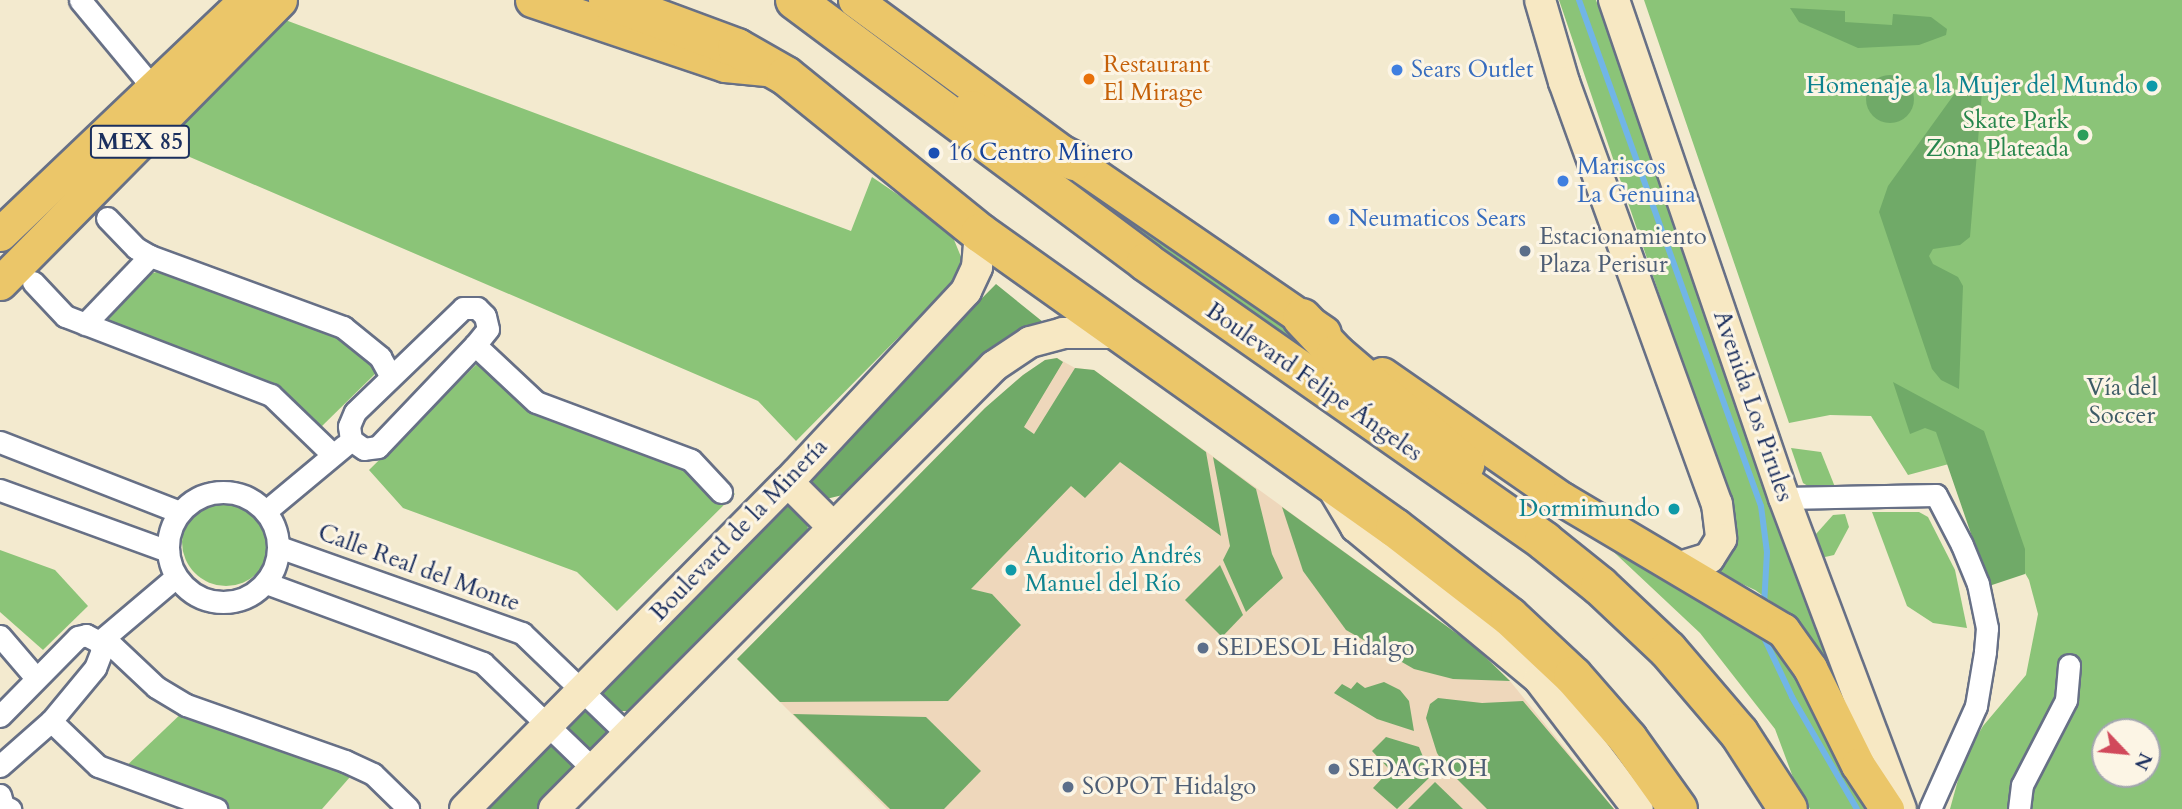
<!DOCTYPE html>
<html>
<head>
<meta charset="utf-8">
<style>
  body { margin:0 }
  #map { position:relative; width:2182px; height:809px; overflow:hidden; background:#f3eacf; font-family:Cardo,serif }
  div>[style] { position:absolute }
  [style*='--x'] { left:calc(var(--x)*1px); top:calc(var(--y)*1px); width:calc(var(--w)*1px); rotate:calc(var(--a)*1deg) }
  .built>* { inset:0; background:#eed7bb }
  .green>* { inset:0; background:#8bc478 }
  .round { border-radius:50% }
  .forest>* { inset:0; background:#70aa68 }
  .stream>* { height:6px; margin:-3px; padding:0 3px; transform-origin:3px; border-radius:3px; background:#71b5e7 }
  .roads { filter:drop-shadow(2px 0 #677086) drop-shadow(-2px 0 #677086) drop-shadow(0 2px #677086) drop-shadow(0 -2px #677086) }
  .street>* { height:21px; margin:-10.5px; padding:0 10.5px; transform-origin:10.5px; border-radius:10.5px; background:#fff }
  .street>.ring { margin:-10.5px; padding:0; box-sizing:content-box; background:none; border:21px solid #fff; border-radius:50% }
  .secondary>* { height:30px; margin:-15px; padding:0 15px; transform-origin:15px; border-radius:15px; background:#f7e8c3 }
  .primary>* { height:33px; margin:-16.5px; padding:0 16.5px; transform-origin:16.5px; border-radius:16.5px; background:#ebc669 }
  .highway>* { height:38px; margin:-19px; padding:0 19px; transform-origin:19px; border-radius:19px; background:#ebc669 }
  .dots>* { width:19px; height:19px; translate:-50% -50%; box-sizing:border-box; border:4px solid #fcf5e5; border-radius:50% }
  span { translate:-50% -50%; white-space:nowrap; text-align:center; line-height:1.15; -webkit-text-stroke:6px #fcf5e5; paint-order:stroke }
  .shield-label span { padding:2px 5px; background:#fcf5e5; border:2px solid; border-radius:5px; -webkit-text-stroke-width:0 }
  .shield-label { font-size:23px; color:#1b2f5e; font-weight:700 }
  .food-label { font-size:24px; color:#c56008 }
  .left { translate:0 -50%; text-align:left }
  .shop-label { font-size:24px; color:#366cbe }
  .culture-label { font-size:24px; color:#0d838f }
  .right { translate:-100% -50%; text-align:right }
  .leisure-label { font-size:24px; color:#27864d }
  .transit-label { font-size:24px; color:#164399 }
  .service-label { font-size:24px; color:#4e5e75 }
  .street-label { font-size:24px; color:#1b2f5e }
  .park-label { font-size:24px; color:#3d5c66 }
  .north { position:absolute; left:2091px; top:718px; width:70px; height:70px; box-sizing:border-box; background:#fcf5e5; border:2px solid #a2a6af; border-radius:50%; rotate:116deg; font-size:19px; font-weight:700; line-height:28px; text-align:center; color:#1b2f5e }
  .north::after { content:''; display:block; margin:auto; width:24px; height:32px; background:#d1495b; clip-path:polygon(50% 0,100% 100%,50% 72%,0 100%) }
</style>
</head>
<body>
<div id="map">
  <div class="built">
    <div style="clip-path:polygon(1057px 358px,1075px 368px,1094px 370px,1474px 646px,1510px 681px,1614px 809px,887px 809px,737px 659px,985px 408px,1023px 375px,1045px 360px)"></div>
  </div>
  <div class="green">
    <div style="clip-path:polygon(1559px 0,1596px 0,1841px 696px,1804px 629px,1786px 612px,1755px 590px,1714px 571px,1727px 557px,1736px 534px,1732px 508px)"></div>
    <div style="clip-path:polygon(evenodd,1644px 0,2182px 0,2182px 809px,1950px 809px,1964px 758px,1983px 726px,2026px 675px,2038px 614px,2029px 580px,1960px 461px,1908px 475px,1871px 416px,1830px 415px,1789px 423px,1644px 0,2105px 732px,2147px 732px,2147px 774px,2105px 774px,2105px 732px)"></div>
    <div style="clip-path:polygon(280px 18px,851px 231px,872px 177px,950px 230px,966px 269px,796px 441px,758px 401px,148px 139px)"></div>
    <div style="clip-path:polygon(1050px 163px,1249px 298px,1335px 373px,1333px 377px)"></div>
    <div style="clip-path:polygon(169px 268px,335px 330px,377px 372px,320px 428px,108px 323px,105px 314px,144px 276px)"></div>
    <div style="clip-path:polygon(490px 351px,548px 404px,692px 455px,735px 494px,617px 611px,577px 572px,403px 508px,369px 470px)"></div>
    <div style="clip-path:polygon(1791px 448px,1821px 452px,1835px 487px,1811px 488px,1803px 483px)"></div>
    <div class="round" style="left:182px;top:498px;width:88px;height:88px"></div>
    <div style="clip-path:polygon(1872px 512px,1919px 512px,1928px 517px,1955px 570px,1967px 628px,1933px 623px,1907px 606px)"></div>
    <div style="clip-path:polygon(1845px 514px,1849px 527px,1834px 555px,1825px 557px,1818px 553px,1816px 534px,1833px 515px)"></div>
    <div style="clip-path:polygon(1602px 541px,1774px 637px,1872px 809px,1810px 809px,1794px 780px,1775px 729px,1700px 633px)"></div>
    <div style="clip-path:polygon(0 550px,55px 570px,88px 606px,43px 650px,0 612px)"></div>
    <div style="clip-path:polygon(186px 709px,357px 769px,322px 809px,221px 809px,120px 772px)"></div>
  </div>
  <div class="forest">
    <div style="clip-path:polygon(1790px 8px,1845px 11px,1845px 22px,1892px 25px,1893px 14px,1931px 17px,1947px 29px,1946px 35px,1919px 45px,1858px 48px,1799px 22px)"></div>
    <div style="clip-path:polygon(1971px 71px,1982px 92px,1970px 237px,1960px 245px,1933px 249px,1929px 256px,1933px 264px,1958px 277px,1963px 286px,1959px 389px,1941px 380px,1932px 369px,1879px 212px,1888px 186px)"></div>
    <div class="round" style="left:1866px;top:75px;width:48px;height:48px"></div>
    <div style="clip-path:polygon(996px 284px,1048px 326px,997px 344px,847px 494px,826px 499px,811px 487px,816px 466px)"></div>
    <div style="clip-path:polygon(1057px 358px,1063px 362px,1024px 427px,1034px 434px,1075px 368px,1094px 370px,1206px 452px,1221px 536px,1120px 462px,1085px 498px,1071px 486px,971px 589px,992px 594px,1021px 625px,948px 701px,780px 702px,737px 659px,985px 408px,1023px 375px,1045px 360px)"></div>
    <div style="clip-path:polygon(1893px 382px,1984px 431px,2025px 549px,2025px 574px,1989px 586px,1936px 432px,1925px 428px,1910px 434px)"></div>
    <div style="clip-path:polygon(1213px 457px,1256px 489px,1272px 554px,1283px 578px,1246px 612px,1223px 560px,1230px 546px)"></div>
    <div style="clip-path:polygon(792px 506px,807px 516px,808px 531px,800px 546px,635px 711px,619px 711px,608px 705px,603px 696px,605px 683px,777px 508px)"></div>
    <div style="clip-path:polygon(1282px 507px,1474px 646px,1510px 681px,1453px 679px,1414px 669px,1346px 630px,1303px 571px)"></div>
    <div style="clip-path:polygon(1220px 565px,1243px 615px,1222px 637px,1185px 600px)"></div>
    <div style="clip-path:polygon(1357px 682px,1365px 688px,1384px 682px,1400px 690px,1409px 701px,1414px 731px,1377px 719px,1334px 693px,1342px 684px,1351px 689px)"></div>
    <div style="clip-path:polygon(1438px 698px,1482px 703px,1523px 701px,1614px 809px,1487px 809px,1448px 770px,1437px 753px,1426px 718px,1430px 704px)"></div>
    <div style="clip-path:polygon(575px 710px,587px 710px,610px 735px,592px 751px,569px 730px,567px 722px)"></div>
    <div style="clip-path:polygon(793px 714px,926px 717px,981px 771px,944px 809px,890px 809px)"></div>
    <div style="clip-path:polygon(1386px 737px,1419px 747px,1431px 776px,1397px 809px,1373px 788px,1390px 770px,1372px 751px)"></div>
    <div style="clip-path:polygon(550px 742px,573px 763px,573px 772px,542px 809px,474px 809px)"></div>
    <div style="clip-path:polygon(1435px 782px,1463px 809px,1408px 809px)"></div>
  </div>
  <div class="stream">
    <div style="--x:1579;--y:0;--w:538;--a:70.22"></div>
    <div style="--x:1761;--y:506;--w:46;--a:82.6"></div>
    <div style="--x:1767;--y:552;--w:54;--a:93.2"></div>
    <div style="--x:1761;--y:631;--w:73;--a:64.8"></div>
    <div style="--x:1792;--y:697;--w:129;--a:59.9"></div>
  </div>
  <div class="roads">
    <div class="street">
      <div style="--x:80;--y:0;--w:114;--a:50.3"></div>
      <div style="--x:107;--y:218;--w:42;--a:46"></div>
      <div style="--x:136;--y:248;--w:16;--a:30"></div>
      <div style="--x:150;--y:256;--w:206;--a:20.2"></div>
      <div style="--x:343;--y:327;--w:48;--a:39"></div>
      <div style="--x:380;--y:357;--w:21;--a:61"></div>
      <div style="--x:33;--y:282;--w:47;--a:46.7"></div>
      <div style="--x:65;--y:316;--w:221;--a:21"></div>
      <div style="--x:271;--y:395;--w:85;--a:44"></div>
      <div style="--x:463;--y:308;--w:14;--a:0"></div>
      <div style="--x:477;--y:308;--w:11;--a:45"></div>
      <div style="--x:485;--y:316;--w:13;--a:77"></div>
      <div style="--x:488;--y:329;--w:21;--a:129"></div>
      <div style="--x:475;--y:345;--w:141;--a:133.6"></div>
      <div style="--x:378;--y:447;--w:14;--a:172"></div>
      <div style="--x:364;--y:449;--w:16;--a:-145"></div>
      <div style="--x:351;--y:440;--w:14;--a:-98"></div>
      <div style="--x:349;--y:426;--w:15;--a:-67"></div>
      <div style="--x:355;--y:412;--w:150;--a:-43.9"></div>
      <div style="--x:85;--y:324;--w:94;--a:-46.3"></div>
      <div style="--x:475;--y:345;--w:83;--a:43.1"></div>
      <div style="--x:536;--y:402;--w:165;--a:20.5"></div>
      <div style="--x:691;--y:460;--w:44;--a:46.8"></div>
      <div style="--x:0;--y:442;--w:193;--a:21.3"></div>
      <div style="--x:0;--y:490;--w:179;--a:20"></div>
      <div class="ring" style="left:168px;top:492px;width:89px;height:89px"></div>
      <div style="--x:1784;--y:498;--w:152;--a:-1.1"></div>
      <div style="--x:1936;--y:495;--w:56;--a:62.5"></div>
      <div style="--x:1962;--y:545;--w:42;--a:67.7"></div>
      <div style="--x:1978;--y:584;--w:45;--a:78.4"></div>
      <div style="--x:1987;--y:628;--w:24;--a:95"></div>
      <div style="--x:1985;--y:652;--w:55;--a:99.5"></div>
      <div style="--x:1976;--y:706;--w:113;--a:114.1"></div>
      <div style="--x:266;--y:511;--w:102;--a:-39.8"></div>
      <div style="--x:279;--y:547;--w:258;--a:19.5"></div>
      <div style="--x:522;--y:633;--w:146;--a:43.9"></div>
      <div style="--x:266;--y:583;--w:231;--a:20.2"></div>
      <div style="--x:483;--y:663;--w:153;--a:43.9"></div>
      <div style="--x:0;--y:636;--w:55;--a:49.4"></div>
      <div style="--x:104;--y:638;--w:71;--a:43.3"></div>
      <div style="--x:156;--y:687;--w:35;--a:31"></div>
      <div style="--x:186;--y:705;--w:169;--a:19.4"></div>
      <div style="--x:345;--y:761;--w:31;--a:25"></div>
      <div style="--x:373;--y:774;--w:49;--a:44.2"></div>
      <div style="--x:99;--y:642;--w:101;--a:-40.2"></div>
      <div style="--x:0;--y:716;--w:111;--a:-45.4"></div>
      <div style="--x:78;--y:637;--w:8;--a:-14"></div>
      <div style="--x:86;--y:635;--w:15;--a:28"></div>
      <div style="--x:99;--y:642;--w:9;--a:69"></div>
      <div style="--x:102;--y:650;--w:19;--a:111"></div>
      <div style="--x:95;--y:668;--w:69;--a:129.7"></div>
      <div style="--x:51;--y:721;--w:68;--a:138.6"></div>
      <div style="--x:51;--y:721;--w:65;--a:43.8"></div>
      <div style="--x:98;--y:766;--w:126;--a:20"></div>
      <div style="--x:0;--y:795;--w:11;--a:75"></div>
      <div style="--x:3;--y:806;--w:8;--a:23"></div>
      <div style="--x:2019;--y:809;--w:24;--a:-83"></div>
      <div style="--x:2022;--y:785;--w:96;--a:-62.6"></div>
      <div style="--x:2066;--y:700;--w:35;--a:-85"></div>
    </div>
    <div class="secondary">
      <div style="--x:1540;--y:0;--w:85;--a:73.7"></div>
      <div style="--x:1564;--y:82;--w:449;--a:70.1"></div>
      <div style="--x:1717;--y:504;--w:35;--a:83"></div>
      <div style="--x:1721;--y:539;--w:22;--a:122"></div>
      <div style="--x:1709;--y:558;--w:31;--a:163"></div>
      <div style="--x:1614;--y:0;--w:526;--a:71.15"></div>
      <div style="--x:1784;--y:498;--w:332;--a:69.4"></div>
      <div style="--x:788;--y:482;--w:64;--a:45"></div>
      <div style="--x:1331;--y:485;--w:49;--a:59.2"></div>
      <div style="--x:1356;--y:527;--w:238;--a:39.7"></div>
      <div style="--x:1539;--y:679;--w:163;--a:52.7"></div>
      <div style="--x:465;--y:809;--w:460;--a:-45.4"></div>
      <div style="--x:788;--y:482;--w:261;--a:-47"></div>
      <div style="--x:966;--y:291;--w:26;--a:-65"></div>
      <div style="--x:977;--y:267;--w:34;--a:-85"></div>
      <div style="--x:554;--y:809;--w:624;--a:-45.19"></div>
      <div style="--x:994;--y:366;--w:43;--a:-33.7"></div>
      <div style="--x:1030;--y:342;--w:34;--a:-15"></div>
      <div style="--x:1063;--y:333;--w:55;--a:0"></div>
    </div>
    <div class="primary">
      <div style="--x:532;--y:0;--w:204;--a:18.6"></div>
      <div style="--x:725;--y:65;--w:49;--a:5.8"></div>
      <div style="--x:855;--y:0;--w:272;--a:36.3"></div>
      <div style="--x:1074;--y:161;--w:303;--a:34.5"></div>
      <div style="--x:0;--y:234;--w:340;--a:-43.6"></div>
      <div style="--x:0;--y:283;--w:398;--a:-45.3"></div>
      <div style="--x:1382;--y:374;--w:219;--a:34.8"></div>
      <div style="--x:1562;--y:499;--w:257;--a:30.7"></div>
      <div style="--x:1783;--y:630;--w:47;--a:54.6"></div>
      <div style="--x:1810;--y:668;--w:108;--a:63.7"></div>
      <div style="--x:1858;--y:765;--w:53;--a:56.6"></div>
    </div>
    <div class="highway">
      <div style="--x:608;--y:0;--w:138;--a:20.4"></div>
      <div style="--x:737;--y:48;--w:56;--a:29.7"></div>
      <div style="--x:786;--y:76;--w:250;--a:39"></div>
      <div style="--x:980;--y:233;--w:509;--a:35.41"></div>
      <div style="--x:1395;--y:528;--w:145;--a:37.7"></div>
      <div style="--x:1510;--y:617;--w:86;--a:43.1"></div>
      <div style="--x:1573;--y:676;--w:84;--a:48.9"></div>
      <div style="--x:1628;--y:739;--w:86;--a:54.5"></div>
      <div style="--x:795;--y:0;--w:438;--a:36.7"></div>
      <div style="--x:1146;--y:262;--w:486;--a:35"></div>
      <div style="--x:1544;--y:541;--w:72;--a:38.8"></div>
      <div style="--x:1600;--y:586;--w:93;--a:43.3"></div>
      <div style="--x:1668;--y:650;--w:109;--a:49.5"></div>
      <div style="--x:1739;--y:733;--w:90;--a:57.2"></div>
      <div style="--x:972;--y:110;--w:114;--a:26.6"></div>
      <div style="--x:1302;--y:318;--w:50;--a:46.6"></div>
      <div style="--x:1336;--y:354;--w:170;--a:40.5"></div>
    </div>
  </div>
  <div class="dots">
    <div style="left:1397px;top:70px;background:#3f7fe0"></div>
    <div style="left:1089px;top:79px;background:#e8710a"></div>
    <div style="left:2152px;top:86px;background:#0f9aa8"></div>
    <div style="left:2083px;top:135px;background:#2e9e5b"></div>
    <div style="left:934px;top:153px;background:#1a4fb4"></div>
    <div style="left:1563px;top:181px;background:#3f7fe0"></div>
    <div style="left:1334px;top:219px;background:#3f7fe0"></div>
    <div style="left:1525px;top:251px;background:#5c6f8a"></div>
    <div style="left:1674px;top:509px;background:#0f9aa8"></div>
    <div style="left:1011px;top:570px;background:#0f9aa8"></div>
    <div style="left:1203px;top:648px;background:#5c6f8a"></div>
    <div style="left:1334px;top:769px;background:#5c6f8a"></div>
    <div style="left:1068px;top:787px;background:#5c6f8a"></div>
  </div>
  <div class="shield-label">
    <span style="left:140px;top:142px">MEX 85</span>
  </div>
  <div class="food-label">
    <span class="left" style="left:1103px;top:79px">Restaurant<br>El Mirage</span>
  </div>
  <div class="shop-label">
    <span class="left" style="left:1411px;top:70px">Sears Outlet</span>
    <span class="left" style="left:1577px;top:181px">Mariscos<br>La Genuina</span>
    <span class="left" style="left:1348px;top:219px">Neumaticos Sears</span>
  </div>
  <div class="culture-label">
    <span class="right" style="left:2138px;top:86px">Homenaje a la Mujer del Mundo</span>
    <span class="right" style="left:1660px;top:509px">Dormimundo</span>
    <span class="left" style="left:1025px;top:570px">Auditorio Andrés<br>Manuel del Río</span>
  </div>
  <div class="leisure-label">
    <span class="right" style="left:2069px;top:135px">Skate Park<br>Zona Plateada</span>
  </div>
  <div class="transit-label">
    <span class="left" style="left:948px;top:153px">16 Centro Minero</span>
  </div>
  <div class="service-label">
    <span class="left" style="left:1539px;top:251px">Estacionamiento<br>Plaza Perisur</span>
    <span class="left" style="left:1217px;top:648px">SEDESOL Hidalgo</span>
    <span class="left" style="left:1348px;top:769px">SEDAGROH</span>
    <span class="left" style="left:1082px;top:787px">SOPOT Hidalgo</span>
  </div>
  <div class="street-label">
    <span style="left:1314px;top:382px;rotate:35deg">Boulevard Felipe Ángeles</span>
    <span style="left:1753px;top:406px;rotate:71deg">Avenida Los Pirules</span>
    <span style="left:739px;top:530px;rotate:-46deg">Boulevard de la Minería</span>
    <span style="left:419px;top:568px;rotate:20deg">Calle Real del Monte</span>
  </div>
  <div class="park-label">
    <span style="left:2122px;top:402px">Vía del<br>Soccer</span>
  </div>
  <div class="north">N</div>
</div>
</body>
</html>
